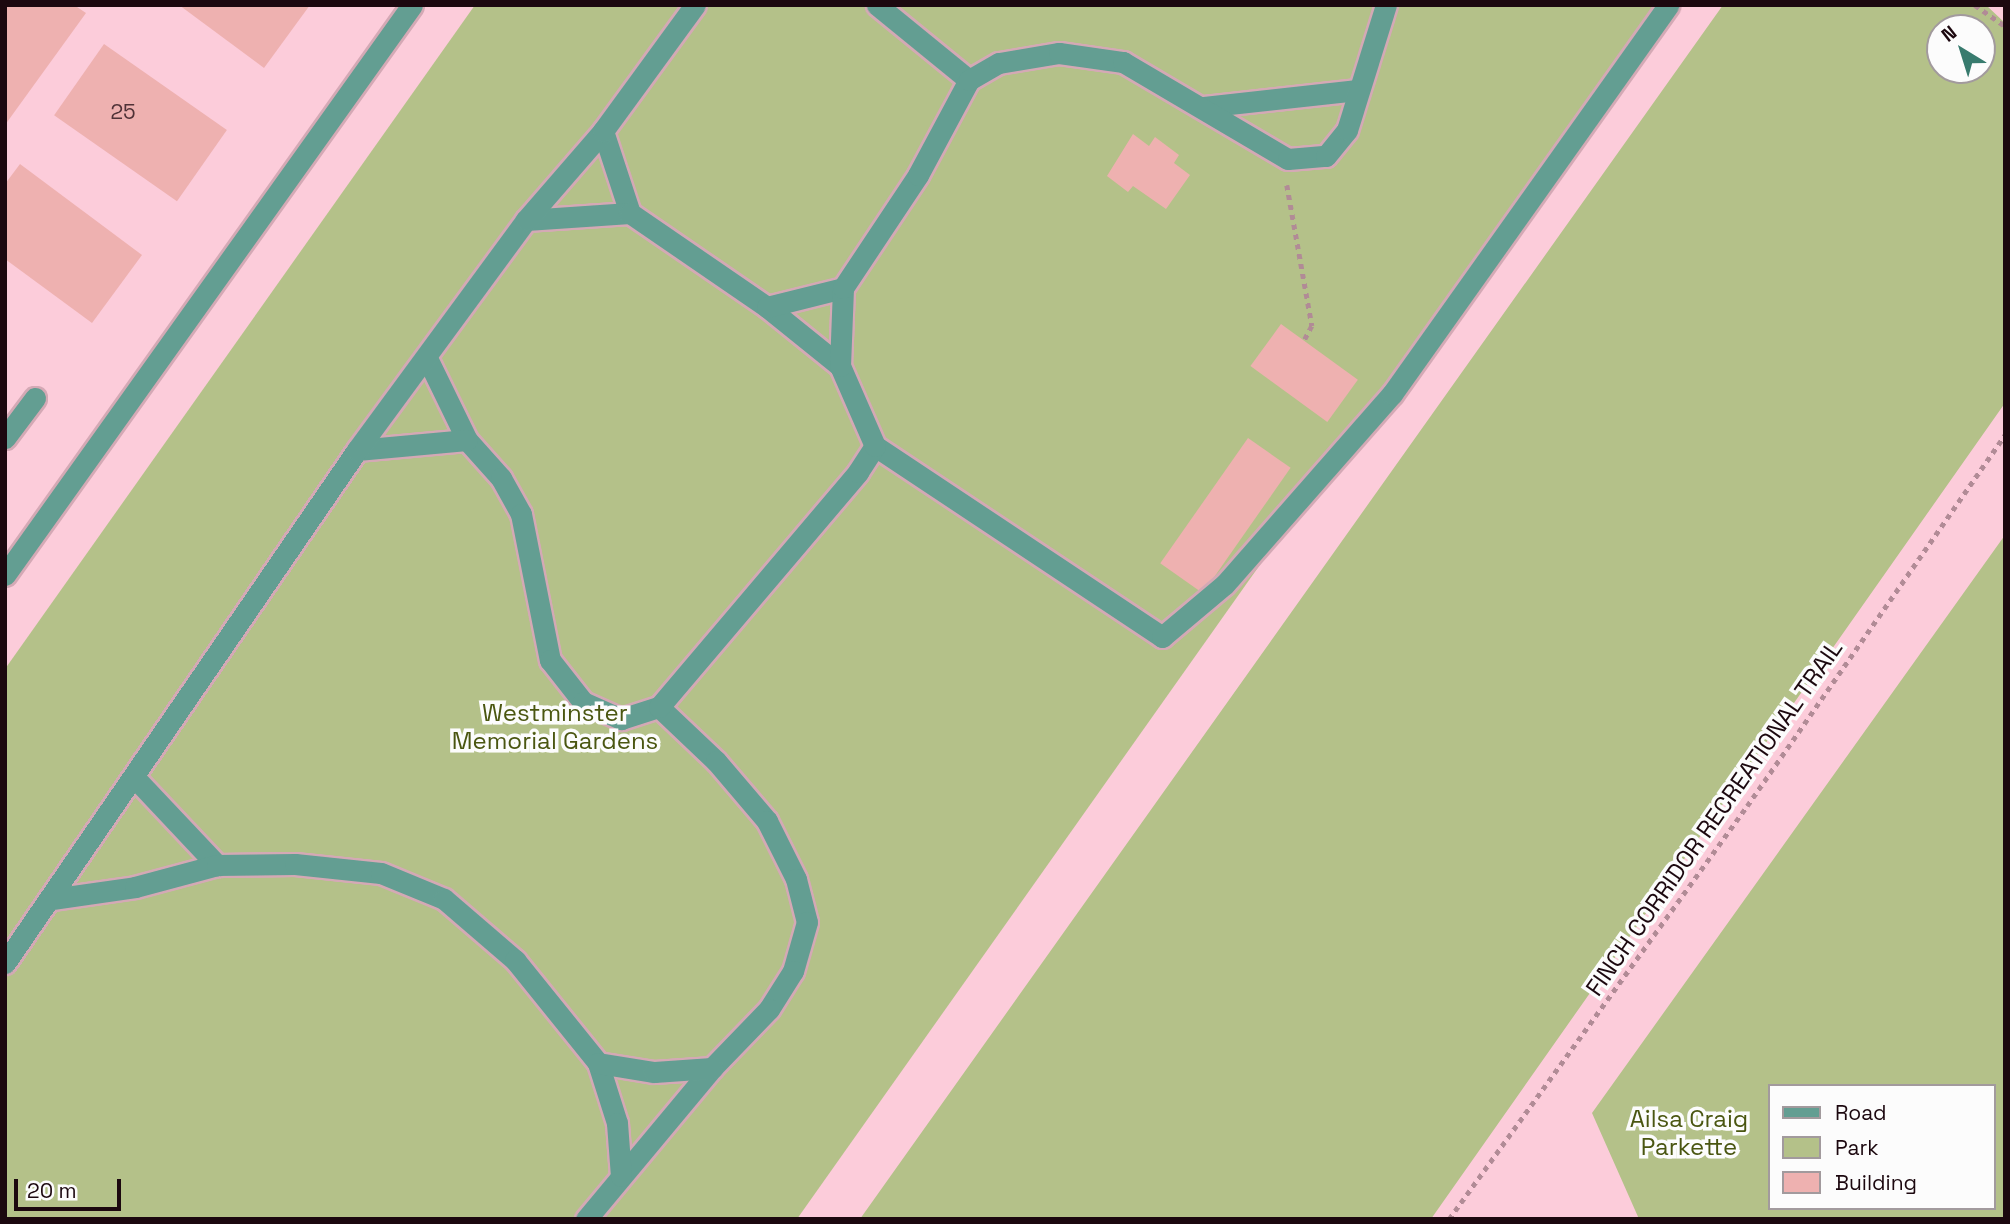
<!DOCTYPE html>
<html>
<head>
<meta charset="utf-8">
<style>
  body { margin:0 }
  #map { position:relative; width:2010px; height:1224px; overflow:hidden; background:#fcccda; font-family:"Space Grotesk",sans-serif }
  div>[style] { position:absolute }
  [style*='--x'] { left:calc(var(--x)*1px); top:calc(var(--y)*1px); width:calc(var(--w)*1px); rotate:calc(var(--a)*1deg) }
  .green>* { inset:0; background:#b4c189 }
  .building>* { inset:0; background:#eeb1b0; transform-origin:0 0 }
  .path>* { height:4.5px; margin-top:-2.25px; transform-origin:0; background:repeating-linear-gradient(90deg,#b18b96 0 5px,transparent 0 10px) }
  .roads { filter:drop-shadow(2px 0 #d4a9b5) drop-shadow(-2px 0 #d4a9b5) drop-shadow(0 2px #d4a9b5) drop-shadow(0 -2px #d4a9b5) }
  .minor>* { height:21px; margin:-10.5px; padding:0 10.5px; transform-origin:10.5px; border-radius:10.5px; background:#639e92 }
  span { translate:-50% -50%; white-space:nowrap; text-align:center; line-height:1.15; -webkit-text-stroke:7px #fcfcfc; paint-order:stroke }
  .number-label { font-size:21px; color:#503237 }
  .number-label span { -webkit-text-stroke-width:0 }
  .park-label { font-size:24px; color:#4a5611 }
  .street-label { font-size:24px; color:#1c080f }
  .frame { position:absolute; inset:0; border:7px solid #1c080f; pointer-events:none }
  .legend { position:absolute; left:1768px; top:1084px; width:228px; height:126px; box-sizing:border-box; background:#fcfcfc; border:2px solid #a29a9d; margin:0; padding:9px 12px; list-style:none; font-size:21px; color:#1c080f }
  .legend li { display:flex; align-items:center; gap:14px; height:35px }
  .legend b { width:35px; border:2px solid #a29a9d }
  .north { position:absolute; left:1926px; top:14px; width:70px; height:70px; box-sizing:border-box; background:#fcfcfc; border:2px solid #a29a9d; border-radius:50%; rotate:322deg; font-size:19px; font-weight:700; line-height:28px; text-align:center; color:#1c080f }
  .north::after { content:''; display:block; margin:auto; width:24px; height:32px; background:#387b6e; clip-path:polygon(50% 0,100% 100%,50% 72%,0 100%) }
  .scale { position:absolute; left:14px; top:1179px; width:107px; height:32px; box-sizing:border-box; border:4px solid #1c080f; border-top:0; padding-left:9px; font-size:21px; line-height:24px; white-space:nowrap; color:#1c080f; -webkit-text-stroke:5px #fcfcfc; paint-order:stroke }
</style>
</head>
<body>
<div id="map">
  <div class="green">
    <div style="clip-path:polygon(475px 5px,1656px 5px,797px 1219px,5px 1219px,5px 669px)"></div>
    <div style="clip-path:polygon(evenodd,1723px 5px,1986px 5px,2005px 23px,2005px 403px,1431px 1219px,860px 1219px,1723px 5px,1982px 28px,1982px 70px,1940px 70px,1940px 28px,1982px 28px)"></div>
    <div style="clip-path:polygon(evenodd,2005px 535px,2005px 1219px,1639px 1219px,1592px 1113px,2005px 535px,1770px 1086px,1994px 1086px,1994px 1208px,1770px 1208px,1770px 1086px)"></div>
  </div>
  <div class="building">
    <div style="clip-path:polygon(5px 5px,74px 5px,86px 13px,5px 125px)"></div>
    <div style="clip-path:polygon(179px 5px,310px 5px,264px 68px)"></div>
    <div style="left:104px;top:44px;width:150px;height:87px;rotate:35deg"></div>
    <div style="clip-path:polygon(1133px 134px,1149px 146px,1155px 137px,1179px 155px,1174px 163px,1190px 175px,1166px 209px,1133px 186px,1128px 192px,1107px 176px)"></div>
    <div style="clip-path:polygon(20px 164px,142px 255px,92px 323px,5px 259px,5px 184px)"></div>
    <div style="left:1281px;top:324px;width:95px;height:52px;rotate:36deg"></div>
    <div style="left:1248px;top:438px;width:52px;height:153px;rotate:35deg"></div>
  </div>
  <div class="path">
    <div style="--x:1975;--y:5;--w:37;--a:35"></div>
    <div style="--x:1287;--y:185;--w:143;--a:79.9"></div>
    <div style="--x:1312;--y:326;--w:17;--a:118"></div>
    <div style="--x:1449;--y:1219;--w:509;--a:-54.19"></div>
    <div style="--x:1747;--y:806;--w:452;--a:-55.2"></div>
  </div>
  <div class="roads">
    <div class="minor">
      <div style="--x:877;--y:5;--w:119;--a:39.2"></div>
      <div style="--x:1203;--y:107;--w:154;--a:-6.3"></div>
      <div style="--x:603;--y:131;--w:86;--a:71.8"></div>
      <div style="--x:526;--y:220;--w:104;--a:-3.9"></div>
      <div style="--x:630;--y:213;--w:166;--a:34.5"></div>
      <div style="--x:767;--y:307;--w:94;--a:38.9"></div>
      <div style="--x:767;--y:307;--w:78;--a:-14"></div>
      <div style="--x:427;--y:358;--w:91;--a:64"></div>
      <div style="--x:467;--y:440;--w:51;--a:48.2"></div>
      <div style="--x:501;--y:478;--w:41;--a:60.9"></div>
      <div style="--x:521;--y:514;--w:149;--a:78.8"></div>
      <div style="--x:550;--y:660;--w:53;--a:51.8"></div>
      <div style="--x:583;--y:702;--w:42;--a:24.1"></div>
      <div style="--x:621;--y:719;--w:40;--a:-18"></div>
      <div style="--x:659;--y:707;--w:79;--a:43.5"></div>
      <div style="--x:716;--y:761;--w:79;--a:49.6"></div>
      <div style="--x:767;--y:821;--w:65;--a:63.4"></div>
      <div style="--x:796;--y:879;--w:44;--a:75.7"></div>
      <div style="--x:807;--y:922;--w:51;--a:105.9"></div>
      <div style="--x:793;--y:971;--w:45;--a:122.3"></div>
      <div style="--x:769;--y:1009;--w:82;--a:134"></div>
      <div style="--x:712;--y:1068;--w:197;--a:129.8"></div>
      <div style="--x:5;--y:438;--w:50;--a:-53.1"></div>
      <div style="--x:875;--y:446;--w:345;--a:33.6"></div>
      <div style="--x:1162;--y:637;--w:82;--a:-40.1"></div>
      <div style="--x:1225;--y:584;--w:253;--a:-48.7"></div>
      <div style="--x:1392;--y:394;--w:477;--a:-54.6"></div>
      <div style="--x:357;--y:450;--w:110;--a:-5.2"></div>
      <div style="--x:5;--y:575;--w:700;--a:-54.47"></div>
      <div style="--x:659;--y:707;--w:308;--a:-49.7"></div>
      <div style="--x:858;--y:472;--w:31;--a:-57"></div>
      <div style="--x:875;--y:446;--w:87;--a:-113.6"></div>
      <div style="--x:840;--y:366;--w:78;--a:-87.8"></div>
      <div style="--x:843;--y:288;--w:136;--a:-56.4"></div>
      <div style="--x:918;--y:175;--w:108;--a:-61.8"></div>
      <div style="--x:969;--y:80;--w:34;--a:-30"></div>
      <div style="--x:999;--y:63;--w:61;--a:-9.5"></div>
      <div style="--x:1059;--y:53;--w:65;--a:8"></div>
      <div style="--x:1123;--y:62;--w:191;--a:30.5"></div>
      <div style="--x:1288;--y:159;--w:38;--a:-5"></div>
      <div style="--x:1326;--y:156;--w:33;--a:-51"></div>
      <div style="--x:1347;--y:130;--w:131;--a:-72.7"></div>
      <div style="--x:135;--y:778;--w:120;--a:46.7"></div>
      <div style="--x:52;--y:899;--w:84;--a:-8.2"></div>
      <div style="--x:135;--y:887;--w:85;--a:-15"></div>
      <div style="--x:217;--y:865;--w:78;--a:-0.7"></div>
      <div style="--x:295;--y:864;--w:86;--a:6"></div>
      <div style="--x:381;--y:873;--w:68;--a:22.4"></div>
      <div style="--x:444;--y:899;--w:94;--a:40.7"></div>
      <div style="--x:515;--y:960;--w:132;--a:51.1"></div>
      <div style="--x:598;--y:1063;--w:63;--a:72.4"></div>
      <div style="--x:617;--y:1123;--w:53;--a:85.7"></div>
      <div style="--x:5;--y:963;--w:622;--a:-55.54"></div>
      <div style="--x:357;--y:450;--w:285;--a:-53.7"></div>
      <div style="--x:526;--y:220;--w:118;--a:-49.1"></div>
      <div style="--x:603;--y:131;--w:156;--a:-53.9"></div>
      <div style="--x:598;--y:1063;--w:57;--a:9.1"></div>
      <div style="--x:654;--y:1072;--w:58;--a:-3.9"></div>
    </div>
  </div>
  <div class="number-label">
    <span style="left:123px;top:112px">25</span>
  </div>
  <div class="park-label">
    <span style="left:555px;top:727px">Westminster<br>Memorial Gardens</span>
    <span style="left:1689px;top:1133px">Ailsa Craig<br>Parkette</span>
  </div>
  <div class="street-label">
    <span style="left:1714px;top:818px;rotate:-55deg">FINCH CORRIDOR RECREATIONAL TRAIL</span>
  </div>
  <div class="frame"></div>
  <ul class="legend">
  <li><b style="height:9px;background:#639e92"></b>Road</li>
  <li><b style="height:19px;background:#b4c189"></b>Park</li>
  <li><b style="height:19px;background:#eeb1b0"></b>Building</li>
  </ul>
  <div class="north">N</div>
  <div class="scale">20 m</div>
</div>
</body>
</html>
